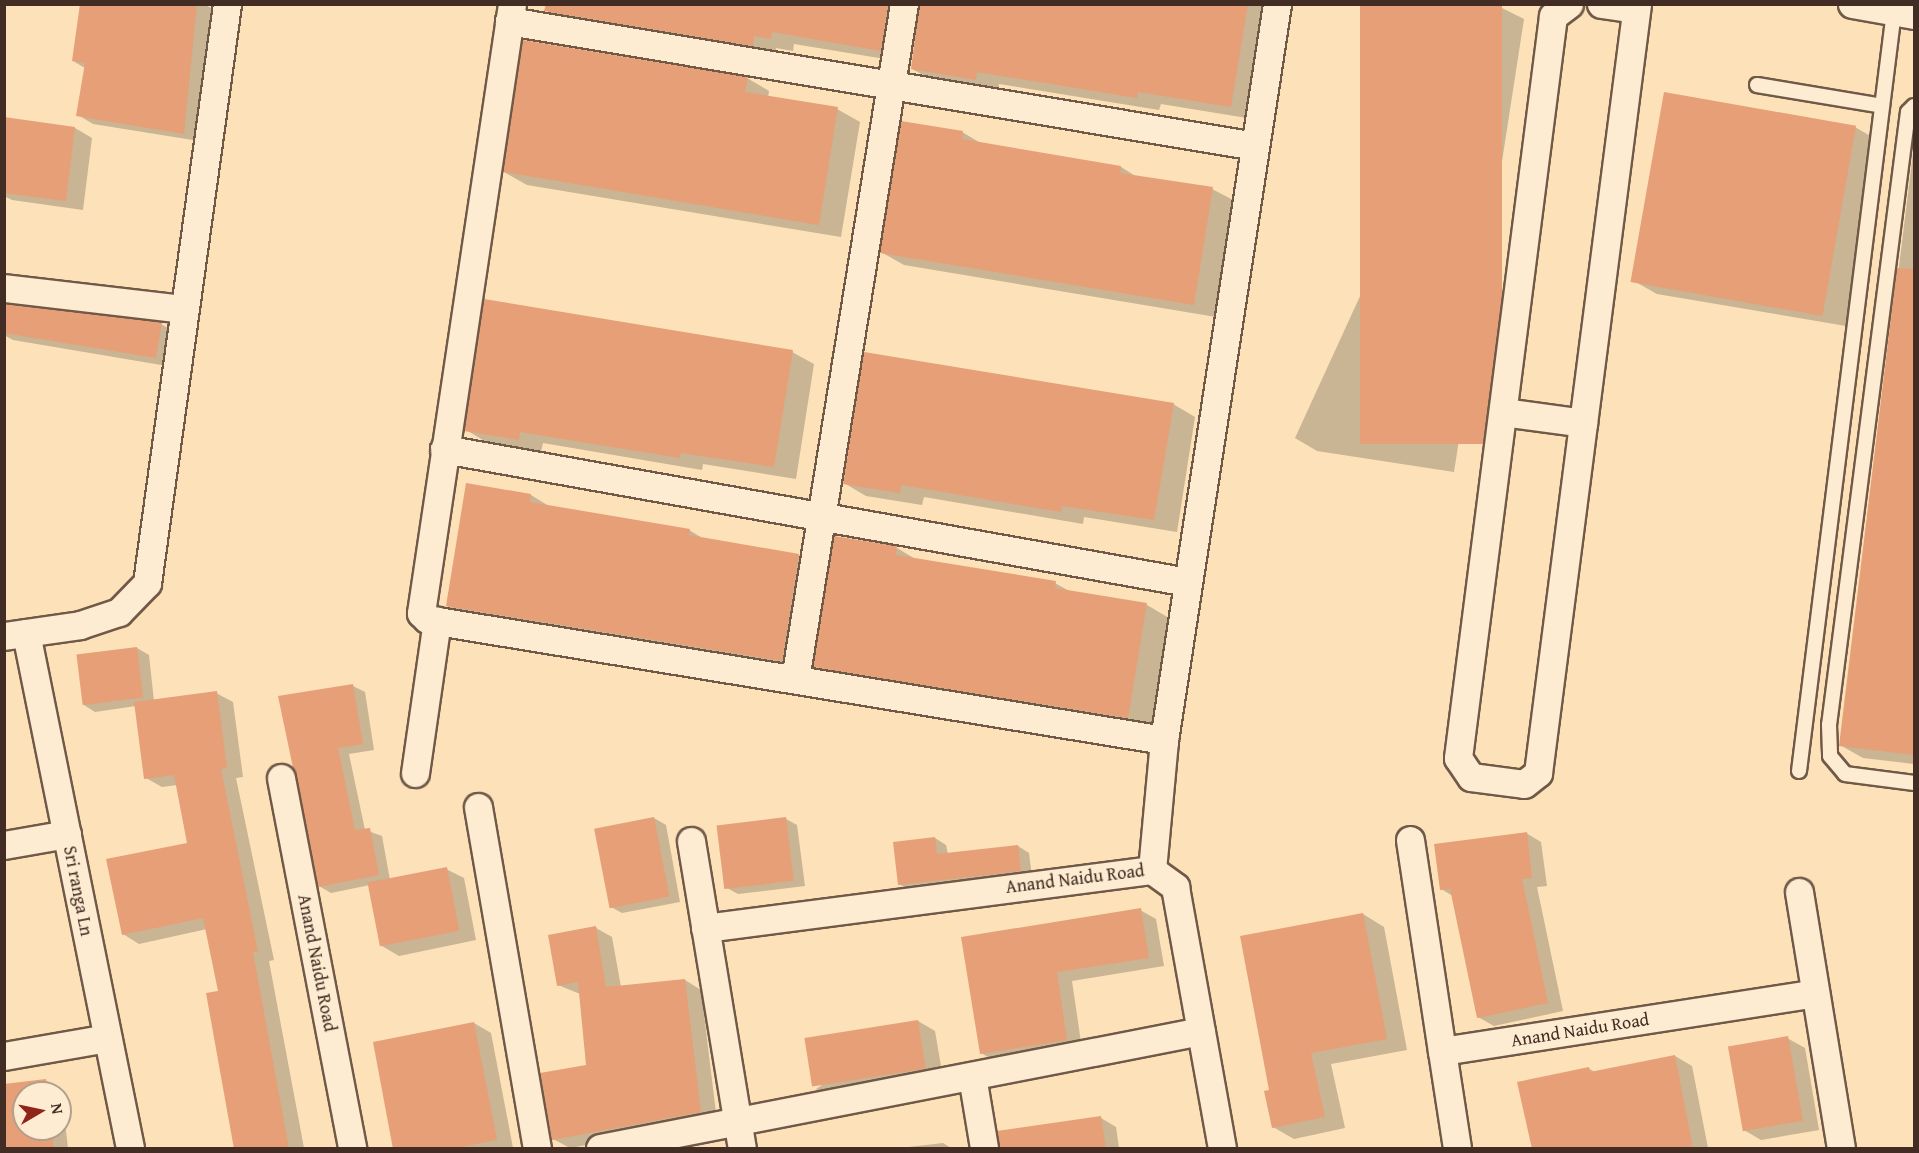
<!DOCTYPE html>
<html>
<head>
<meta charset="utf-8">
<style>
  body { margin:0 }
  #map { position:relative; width:1919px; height:1153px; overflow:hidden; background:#fce1b9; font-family:"Gentium Book Plus",serif }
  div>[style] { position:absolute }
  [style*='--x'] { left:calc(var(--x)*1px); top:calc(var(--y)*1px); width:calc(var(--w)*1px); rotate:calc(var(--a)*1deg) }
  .shadow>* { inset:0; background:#0003 }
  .building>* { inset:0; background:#e79f77; transform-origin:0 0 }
  .roads { filter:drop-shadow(2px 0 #715948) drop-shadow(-2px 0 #715948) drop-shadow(0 2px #715948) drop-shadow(0 -2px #715948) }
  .service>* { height:14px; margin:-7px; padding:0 7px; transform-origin:7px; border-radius:7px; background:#fdecd2 }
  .minor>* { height:27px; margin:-13.5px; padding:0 13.5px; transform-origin:13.5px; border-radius:13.5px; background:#fdecd2 }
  span { translate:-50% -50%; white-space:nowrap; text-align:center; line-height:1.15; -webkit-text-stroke:4.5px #fdecd2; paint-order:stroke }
  .street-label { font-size:18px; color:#432c23 }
  .frame { position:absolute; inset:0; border:6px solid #432c23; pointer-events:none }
  .north { position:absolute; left:12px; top:1081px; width:60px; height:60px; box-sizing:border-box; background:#fdecd2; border:2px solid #b39f8c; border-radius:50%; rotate:81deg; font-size:16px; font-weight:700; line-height:24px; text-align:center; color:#432c23 }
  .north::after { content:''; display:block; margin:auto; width:21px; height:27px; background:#8f2418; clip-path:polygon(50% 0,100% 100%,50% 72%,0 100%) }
</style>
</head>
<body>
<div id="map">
  <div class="shadow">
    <div style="clip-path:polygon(81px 4px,204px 4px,213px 9px,199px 141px,93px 124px,78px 115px,85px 68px,73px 61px)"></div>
    <div style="clip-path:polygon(547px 4px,918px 4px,911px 14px,903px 62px,794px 44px,793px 51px,776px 48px,775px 58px,568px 23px,546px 10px)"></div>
    <div style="clip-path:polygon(921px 4px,1272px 4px,1253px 119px,1161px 104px,1159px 110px,999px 84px,998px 92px,935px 81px,912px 69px)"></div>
    <div style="clip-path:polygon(1494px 4px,1524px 19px,1454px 472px,1317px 451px,1295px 438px)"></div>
    <div style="clip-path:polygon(747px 78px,769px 91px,768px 97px,837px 109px,860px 122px,841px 237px,527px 185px,504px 172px)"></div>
    <div style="clip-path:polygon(5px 119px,75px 128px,92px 138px,83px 210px,12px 200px,4px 196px)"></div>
    <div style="clip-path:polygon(1855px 127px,1877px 140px,1846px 326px,1657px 294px,1634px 281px)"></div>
    <div style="clip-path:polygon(962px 132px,984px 145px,1121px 167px,1137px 177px,1212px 189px,1235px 201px,1216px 317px,904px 265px,881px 252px)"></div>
    <div style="clip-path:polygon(1914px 145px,1914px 764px,1863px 758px,1840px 745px)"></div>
    <div style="clip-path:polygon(4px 305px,161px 324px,178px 334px,173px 367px,13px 340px,4px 335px)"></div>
    <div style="clip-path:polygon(792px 352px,814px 364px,796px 479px,703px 464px,702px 470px,543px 443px,541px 452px,488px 443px,466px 430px)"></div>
    <div style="clip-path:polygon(1173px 404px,1195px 417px,1177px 532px,1084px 517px,1083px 524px,924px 497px,922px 505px,866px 496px,844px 483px)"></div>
    <div style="clip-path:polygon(531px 495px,552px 508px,689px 530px,704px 539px,799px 555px,821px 568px,804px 673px,469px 619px,447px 606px)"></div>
    <div style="clip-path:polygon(897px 548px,917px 560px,1055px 583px,1071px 592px,1147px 605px,1169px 618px,1151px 730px,837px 679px,815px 666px)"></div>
    <div style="clip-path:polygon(137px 648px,149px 655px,154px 701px,216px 693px,233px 702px,243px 777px,236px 778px,274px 960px,269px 961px,304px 1148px,236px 1148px,219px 992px,207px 929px,139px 944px,123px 934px,189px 844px,177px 785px,162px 787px,146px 778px,136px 706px,95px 712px,84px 705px,78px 656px)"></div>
    <div style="clip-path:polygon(353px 686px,365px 692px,374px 750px,349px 754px,365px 830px,382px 836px,390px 880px,446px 869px,464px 878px,476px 940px,399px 956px,382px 946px,370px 885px,331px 893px,319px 886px,280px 697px)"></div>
    <div style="clip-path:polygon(654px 818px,666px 825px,680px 902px,622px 913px,611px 907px)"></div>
    <div style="clip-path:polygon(786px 819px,797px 825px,805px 886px,738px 894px,727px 888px)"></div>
    <div style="clip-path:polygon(1526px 833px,1541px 842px,1547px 886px,1537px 887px,1563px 1011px,1494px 1026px,1478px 1017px,1453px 896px,1441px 889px)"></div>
    <div style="clip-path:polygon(935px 838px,946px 845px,948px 854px,1018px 846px,1029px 853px,1032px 877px,911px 891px,899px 884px)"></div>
    <div style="clip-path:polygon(1140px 910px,1156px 919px,1164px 966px,1072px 981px,1082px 1049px,997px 1062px,981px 1053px,963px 938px)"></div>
    <div style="clip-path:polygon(1363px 914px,1384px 927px,1407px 1050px,1331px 1064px,1345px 1128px,1294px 1139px,1273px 1127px,1271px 1091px)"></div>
    <div style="clip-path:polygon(596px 928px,612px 937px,621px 987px,685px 980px,701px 990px,717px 1121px,570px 1148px,553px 1139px,588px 1066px,580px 994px,558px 985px)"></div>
    <div style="clip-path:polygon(918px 1021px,935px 1031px,943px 1078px,833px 1099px,816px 1089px)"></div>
    <div style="clip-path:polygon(474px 1023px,491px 1033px,513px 1148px,395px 1148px)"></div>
    <div style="clip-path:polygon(1787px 1038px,1805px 1048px,1819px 1130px,1761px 1140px,1744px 1130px)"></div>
    <div style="clip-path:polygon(1675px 1056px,1692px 1066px,1708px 1148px,1533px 1148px,1588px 1068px,1595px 1072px)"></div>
    <div style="clip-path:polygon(evenodd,45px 1080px,61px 1089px,68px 1148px,4px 1148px,4px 1085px,45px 1080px,24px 1093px,60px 1093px,60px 1129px,24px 1129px,24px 1093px)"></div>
    <div style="clip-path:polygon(1101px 1118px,1116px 1127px,1119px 1148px,1033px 1148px)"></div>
    <div style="clip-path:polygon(943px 1143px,951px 1148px,900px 1148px)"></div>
  </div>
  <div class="building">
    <div style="clip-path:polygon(80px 4px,197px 4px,184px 134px,76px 116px,85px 63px,72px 61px)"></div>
    <div style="clip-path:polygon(546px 4px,888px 4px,881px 51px,772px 32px,771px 39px,754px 36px,753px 46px,544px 11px)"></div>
    <div style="clip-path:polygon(919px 4px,1248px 4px,1231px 107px,1138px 92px,1137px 98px,977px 72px,976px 80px,911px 69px)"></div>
    <div style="left:1360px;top:4px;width:142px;height:440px"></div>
    <div style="clip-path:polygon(523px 40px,748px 77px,745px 92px,838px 107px,819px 225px,503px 172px)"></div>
    <div style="left:1664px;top:92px;width:195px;height:193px;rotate:10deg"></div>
    <div style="clip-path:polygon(4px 117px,75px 127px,66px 201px,4px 193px)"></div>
    <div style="clip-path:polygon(901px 121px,963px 131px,962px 139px,1121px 166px,1120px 173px,1213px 187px,1194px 305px,880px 253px)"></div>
    <div style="clip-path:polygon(1897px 268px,1914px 269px,1914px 755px,1839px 746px)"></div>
    <div style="clip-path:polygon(484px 299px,793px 350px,774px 467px,681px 453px,680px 458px,520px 432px,519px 440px,464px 431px)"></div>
    <div style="clip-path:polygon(4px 304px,162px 322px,156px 358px,4px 333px)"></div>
    <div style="clip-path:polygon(864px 352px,1174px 403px,1154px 520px,1062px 506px,1061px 512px,901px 485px,900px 493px,843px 484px)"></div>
    <div style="clip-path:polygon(466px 483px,531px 494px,530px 502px,690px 529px,689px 535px,799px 554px,782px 661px,446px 606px)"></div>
    <div style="clip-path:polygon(834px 536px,897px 546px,896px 555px,1056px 581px,1055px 588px,1147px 603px,1128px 718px,813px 667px)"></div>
    <div style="left:137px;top:647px;width:51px;height:61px;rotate:83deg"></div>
    <div style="clip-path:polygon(353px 684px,363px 744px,338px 748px,355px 830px,370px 828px,379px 875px,318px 887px,278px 696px)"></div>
    <div style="clip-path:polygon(217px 691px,227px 768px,221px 769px,258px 952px,253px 952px,289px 1149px,234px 1149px,206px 993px,218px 991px,203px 918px,122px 935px,106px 859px,187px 843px,174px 775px,144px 779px,134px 702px)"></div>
    <div style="left:654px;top:817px;width:81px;height:61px;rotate:79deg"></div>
    <div style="left:786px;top:817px;width:64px;height:70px;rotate:83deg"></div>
    <div style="clip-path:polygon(1527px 832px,1532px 878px,1522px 879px,1548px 1003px,1477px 1018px,1450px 889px,1440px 890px,1434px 844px)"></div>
    <div style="clip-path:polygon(935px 837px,937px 854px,1018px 845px,1021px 871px,898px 885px,893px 842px)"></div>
    <div style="left:447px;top:867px;width:65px;height:81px;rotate:79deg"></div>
    <div style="clip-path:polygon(1141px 908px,1149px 958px,1057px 972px,1067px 1040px,980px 1054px,961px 937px)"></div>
    <div style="clip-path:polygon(1363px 913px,1387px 1039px,1311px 1053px,1325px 1117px,1272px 1128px,1264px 1091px,1269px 1090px,1240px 936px)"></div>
    <div style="clip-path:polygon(596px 926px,606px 987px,685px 979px,701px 1112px,552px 1140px,540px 1073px,586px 1065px,578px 982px,557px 986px,548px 935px)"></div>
    <div style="left:918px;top:1020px;width:49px;height:115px;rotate:81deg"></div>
    <div style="clip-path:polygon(474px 1022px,497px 1140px,451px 1149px,393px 1149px,373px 1042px)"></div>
    <div style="left:1788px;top:1036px;width:86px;height:61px;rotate:80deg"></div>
    <div style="clip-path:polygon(1675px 1055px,1693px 1149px,1532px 1149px,1517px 1082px,1589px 1067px,1590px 1072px)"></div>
    <div style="clip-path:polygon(46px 1079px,47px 1093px,24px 1093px,24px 1129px,51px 1129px,54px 1149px,4px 1149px,4px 1084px)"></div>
    <div style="clip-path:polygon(1101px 1116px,1106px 1149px,999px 1149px,997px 1131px)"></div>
  </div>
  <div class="roads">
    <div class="service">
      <div style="--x:1757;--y:85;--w:127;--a:9.5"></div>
      <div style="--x:1914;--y:106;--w:8;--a:135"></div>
      <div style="--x:1908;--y:112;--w:618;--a:97.34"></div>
      <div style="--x:1829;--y:725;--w:31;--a:88"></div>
      <div style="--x:1830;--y:756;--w:23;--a:50"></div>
      <div style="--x:1845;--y:774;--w:70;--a:7.4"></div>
      <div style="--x:1799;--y:771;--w:765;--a:-82.87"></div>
    </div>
    <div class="minor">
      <div style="--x:512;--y:4;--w:616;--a:98.5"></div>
      <div style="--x:421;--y:613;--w:8;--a:45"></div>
      <div style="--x:427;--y:619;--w:10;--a:11"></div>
      <div style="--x:437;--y:621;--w:737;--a:9.3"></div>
      <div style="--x:1569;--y:4;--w:20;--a:143"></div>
      <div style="--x:1553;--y:16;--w:748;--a:97.3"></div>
      <div style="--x:1458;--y:758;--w:23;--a:56"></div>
      <div style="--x:1471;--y:777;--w:53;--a:7.5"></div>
      <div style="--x:1524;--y:784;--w:18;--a:-38"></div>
      <div style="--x:1538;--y:773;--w:775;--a:-82.66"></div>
      <div style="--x:1601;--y:4;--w:35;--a:8"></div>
      <div style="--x:1852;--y:4;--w:63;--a:10.1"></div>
      <div style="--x:509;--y:21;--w:756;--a:9.51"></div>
      <div style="--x:4;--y:288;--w:181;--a:6.7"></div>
      <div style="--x:1503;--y:412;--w:81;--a:7.8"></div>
      <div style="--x:444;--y:449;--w:756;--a:10.14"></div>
      <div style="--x:26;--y:633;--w:525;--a:78.58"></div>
      <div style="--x:4;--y:636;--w:77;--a:-8.2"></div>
      <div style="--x:80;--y:625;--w:41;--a:-18.4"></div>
      <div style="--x:119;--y:612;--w:40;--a:-46"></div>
      <div style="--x:147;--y:583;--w:585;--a:-82.13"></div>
      <div style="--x:795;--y:679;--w:684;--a:-80.83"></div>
      <div style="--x:415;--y:773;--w:154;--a:-81.8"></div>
      <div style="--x:281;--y:778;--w:377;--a:79.1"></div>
      <div style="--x:478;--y:807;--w:346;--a:80.2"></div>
      <div style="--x:1410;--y:840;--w:213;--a:81.4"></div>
      <div style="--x:691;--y:841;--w:311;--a:80.6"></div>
      <div style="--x:4;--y:845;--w:64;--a:-9.9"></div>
      <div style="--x:1152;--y:870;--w:131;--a:-84.7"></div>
      <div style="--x:1164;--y:740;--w:745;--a:-81.27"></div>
      <div style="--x:1799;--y:892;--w:259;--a:80.7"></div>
      <div style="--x:705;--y:928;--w:451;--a:-7.4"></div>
      <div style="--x:1152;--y:870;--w:29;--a:36"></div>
      <div style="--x:1175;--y:887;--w:265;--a:79.8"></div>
      <div style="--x:4;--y:1056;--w:105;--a:-9.9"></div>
      <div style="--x:972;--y:1076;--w:73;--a:80.5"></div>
      <div style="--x:600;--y:1148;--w:612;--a:-11.02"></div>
      <div style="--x:1457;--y:1148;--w:98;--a:-98.8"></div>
      <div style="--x:1442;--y:1051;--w:377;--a:-8.8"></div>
    </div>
  </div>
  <div class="street-label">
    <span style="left:1075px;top:879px;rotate:-7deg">Anand Naidu Road</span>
    <span style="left:78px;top:891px;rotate:79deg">Sri ranga Ln</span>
    <span style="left:317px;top:963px;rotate:79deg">Anand Naidu Road</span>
    <span style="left:1580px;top:1030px;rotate:-9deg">Anand Naidu Road</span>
  </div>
  <div class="frame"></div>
  <div class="north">N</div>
</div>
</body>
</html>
